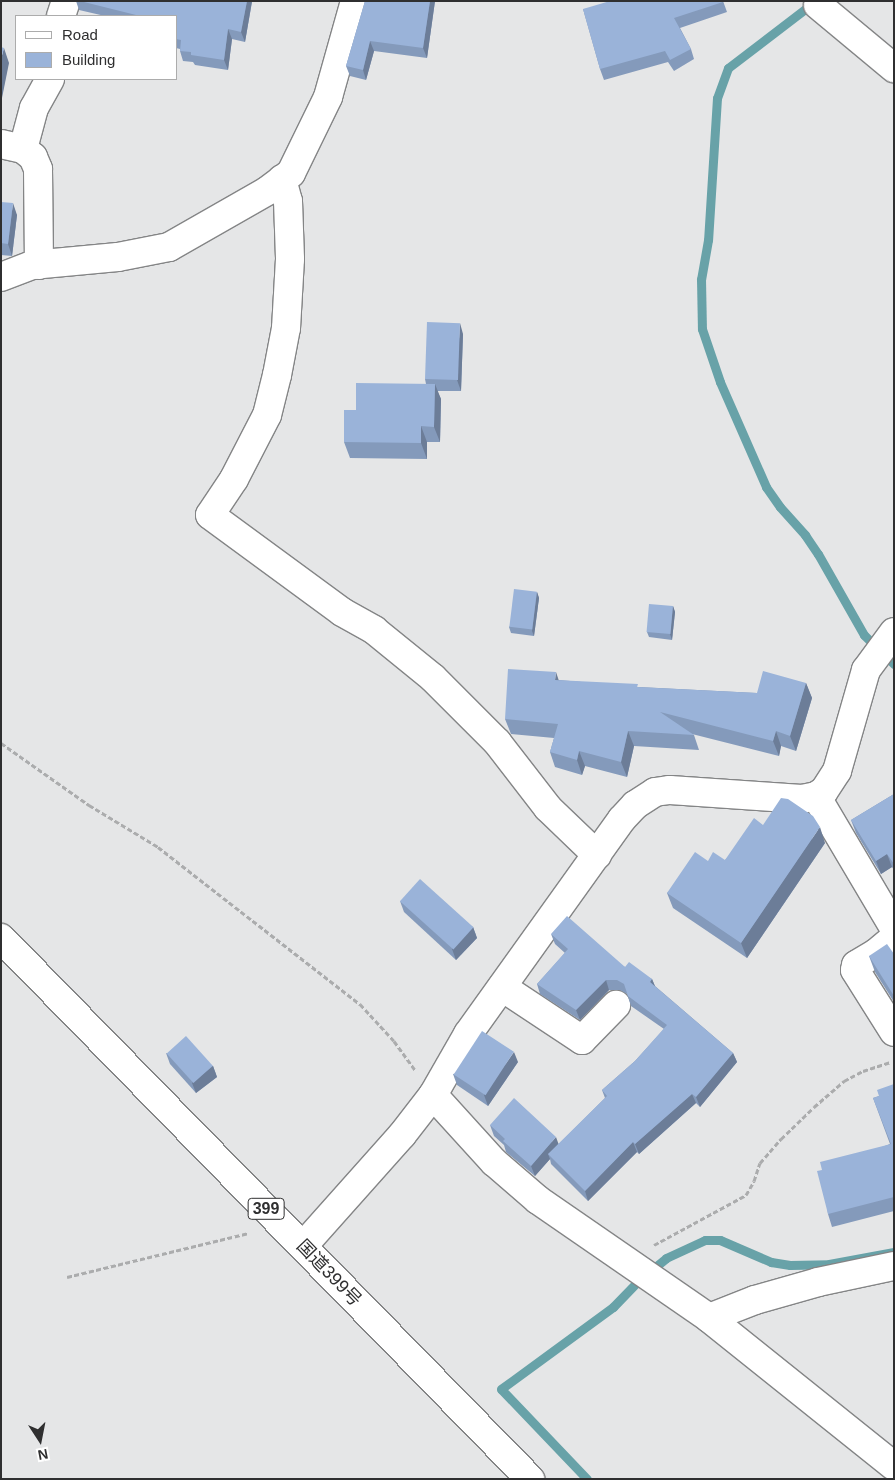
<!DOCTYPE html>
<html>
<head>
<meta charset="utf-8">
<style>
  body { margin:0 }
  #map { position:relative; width:895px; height:1480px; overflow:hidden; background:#e5e6e7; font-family:Arial,"Noto Sans JP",sans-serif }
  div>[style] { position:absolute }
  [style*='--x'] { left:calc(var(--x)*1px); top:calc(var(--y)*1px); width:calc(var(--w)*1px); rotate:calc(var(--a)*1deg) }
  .stream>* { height:9px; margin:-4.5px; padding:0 4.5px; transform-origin:4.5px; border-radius:4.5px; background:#68a2a8 }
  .path>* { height:3px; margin-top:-1.5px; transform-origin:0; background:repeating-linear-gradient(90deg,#abacad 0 5px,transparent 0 7.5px) }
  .roads { filter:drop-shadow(1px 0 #848586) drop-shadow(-1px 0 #848586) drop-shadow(0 1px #848586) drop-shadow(0 -1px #848586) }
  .minor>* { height:28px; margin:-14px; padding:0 14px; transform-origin:14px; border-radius:14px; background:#fff }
  .trunk>* { height:28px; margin:-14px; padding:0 14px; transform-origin:14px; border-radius:14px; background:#fff }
  .wall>* { inset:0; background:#849abb }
  .shaded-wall>* { inset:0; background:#6c7d98 }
  .building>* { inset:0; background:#9ab3d9; transform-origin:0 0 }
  span { translate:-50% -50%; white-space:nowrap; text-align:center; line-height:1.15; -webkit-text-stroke:4.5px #fff; paint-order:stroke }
  .shield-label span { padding:1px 4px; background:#fff; border:1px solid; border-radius:4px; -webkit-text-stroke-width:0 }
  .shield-label { font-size:16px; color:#2f2f30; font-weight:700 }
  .street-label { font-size:18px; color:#2f2f30 }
  .frame { position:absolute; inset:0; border:2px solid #2f2f30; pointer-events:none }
  .legend { position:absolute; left:15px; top:15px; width:162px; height:65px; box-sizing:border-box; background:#fff; border:1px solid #acacac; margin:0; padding:6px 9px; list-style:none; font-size:15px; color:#2f2f30 }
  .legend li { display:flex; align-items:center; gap:10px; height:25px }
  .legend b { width:25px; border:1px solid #acacac }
  .north { position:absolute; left:15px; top:1415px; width:50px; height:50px; -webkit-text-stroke:4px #fff; paint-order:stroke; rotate:169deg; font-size:14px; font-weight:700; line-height:20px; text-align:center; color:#2f2f30 }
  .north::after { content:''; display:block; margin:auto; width:18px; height:22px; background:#2f2f30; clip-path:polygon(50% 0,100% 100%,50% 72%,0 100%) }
</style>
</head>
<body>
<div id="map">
  <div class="stream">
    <div style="--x:813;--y:3;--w:107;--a:142.6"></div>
    <div style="--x:728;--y:68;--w:32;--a:110"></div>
    <div style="--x:717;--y:98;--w:142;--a:93.6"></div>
    <div style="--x:708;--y:240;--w:40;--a:100"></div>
    <div style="--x:701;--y:279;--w:50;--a:88.9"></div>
    <div style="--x:702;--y:329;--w:56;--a:71.2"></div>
    <div style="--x:720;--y:382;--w:115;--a:66.3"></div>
    <div style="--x:766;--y:487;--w:24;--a:55"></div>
    <div style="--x:780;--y:507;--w:38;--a:48"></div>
    <div style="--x:805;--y:535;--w:23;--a:56"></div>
    <div style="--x:818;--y:554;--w:93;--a:60.4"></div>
    <div style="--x:864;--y:635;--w:42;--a:44"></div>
    <div style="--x:587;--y:1479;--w:124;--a:-133.7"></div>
    <div style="--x:501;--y:1389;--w:139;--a:-36.2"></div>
    <div style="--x:613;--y:1307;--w:36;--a:-46"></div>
    <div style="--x:638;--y:1281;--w:36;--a:-39"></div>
    <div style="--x:666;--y:1258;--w:43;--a:-24.8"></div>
    <div style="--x:705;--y:1240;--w:15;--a:0"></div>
    <div style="--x:720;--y:1240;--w:56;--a:23.3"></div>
    <div style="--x:771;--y:1262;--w:19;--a:9"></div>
    <div style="--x:790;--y:1265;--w:39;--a:-1"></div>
    <div style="--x:829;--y:1264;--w:66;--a:-10.5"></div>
  </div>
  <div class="path">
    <div style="--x:1;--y:743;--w:108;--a:35.2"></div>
    <div style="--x:89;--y:805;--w:81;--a:31.3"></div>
    <div style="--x:158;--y:847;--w:256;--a:37.9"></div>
    <div style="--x:360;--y:1004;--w:50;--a:47.4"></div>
    <div style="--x:394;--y:1041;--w:36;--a:54"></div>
    <div style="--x:654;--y:1245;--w:105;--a:-28.5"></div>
    <div style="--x:746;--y:1195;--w:16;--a:-60"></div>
    <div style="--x:754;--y:1181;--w:19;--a:-72"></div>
    <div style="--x:760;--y:1163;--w:32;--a:-49"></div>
    <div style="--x:781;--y:1139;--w:46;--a:-44.1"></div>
    <div style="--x:814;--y:1107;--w:40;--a:-41"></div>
    <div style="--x:844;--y:1081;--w:21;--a:-28"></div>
    <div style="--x:863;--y:1071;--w:29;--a:-18"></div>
    <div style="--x:67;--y:1277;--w:187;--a:-13.6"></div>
  </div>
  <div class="roads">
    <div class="minor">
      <div style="--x:818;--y:5;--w:99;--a:39.7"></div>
      <div style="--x:61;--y:16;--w:16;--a:-72"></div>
      <div style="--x:1;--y:144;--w:23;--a:13"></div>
      <div style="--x:23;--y:149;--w:13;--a:39"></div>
      <div style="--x:33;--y:157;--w:13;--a:67"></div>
      <div style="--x:38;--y:169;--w:96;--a:89.4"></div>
      <div style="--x:23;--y:149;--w:42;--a:-75"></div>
      <div style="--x:34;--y:108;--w:33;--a:-61"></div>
      <div style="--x:282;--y:179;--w:23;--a:75"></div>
      <div style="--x:288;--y:201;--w:58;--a:88"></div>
      <div style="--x:290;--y:259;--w:69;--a:93.3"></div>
      <div style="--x:286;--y:328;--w:48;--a:100.8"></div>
      <div style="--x:277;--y:375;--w:41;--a:104"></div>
      <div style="--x:267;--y:415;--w:72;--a:117.3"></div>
      <div style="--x:234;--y:479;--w:43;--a:123.7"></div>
      <div style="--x:210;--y:515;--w:164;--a:36.3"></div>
      <div style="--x:342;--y:612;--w:37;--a:29"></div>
      <div style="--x:374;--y:630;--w:76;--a:39.1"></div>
      <div style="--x:433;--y:678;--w:91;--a:45"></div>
      <div style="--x:497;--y:742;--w:83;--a:52.3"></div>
      <div style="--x:548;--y:808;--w:68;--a:43.8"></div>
      <div style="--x:1;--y:277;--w:33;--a:-21"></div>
      <div style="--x:32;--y:265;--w:86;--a:-5.3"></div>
      <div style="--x:118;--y:257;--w:52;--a:-11.1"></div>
      <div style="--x:169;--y:247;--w:113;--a:-29.7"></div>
      <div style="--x:267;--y:191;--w:30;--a:-37"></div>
      <div style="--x:291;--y:173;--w:85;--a:-64"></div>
      <div style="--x:328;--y:97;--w:100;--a:-74.3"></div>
      <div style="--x:816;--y:796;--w:153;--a:59.4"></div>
      <div style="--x:894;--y:938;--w:23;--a:140"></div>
      <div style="--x:876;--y:953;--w:23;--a:149"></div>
      <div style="--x:856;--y:965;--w:5;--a:101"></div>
      <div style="--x:855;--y:970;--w:73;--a:57.8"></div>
      <div style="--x:502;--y:987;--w:96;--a:33.5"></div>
      <div style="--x:582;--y:1040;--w:49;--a:-45.8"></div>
      <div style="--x:433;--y:1095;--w:91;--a:47.7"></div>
      <div style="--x:494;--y:1162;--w:58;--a:40.8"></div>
      <div style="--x:538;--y:1200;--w:208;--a:34.6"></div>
      <div style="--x:709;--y:1318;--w:237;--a:38.7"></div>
      <div style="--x:303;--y:1246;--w:149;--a:-48.3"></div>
      <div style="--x:402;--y:1135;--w:51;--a:-52.2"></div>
      <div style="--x:433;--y:1095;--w:70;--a:-60.2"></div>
      <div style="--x:468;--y:1034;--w:264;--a:-54.4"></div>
      <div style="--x:622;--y:819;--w:19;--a:-47"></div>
      <div style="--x:635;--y:805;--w:24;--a:-33"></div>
      <div style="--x:655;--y:792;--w:15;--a:-8"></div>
      <div style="--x:670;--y:790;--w:132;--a:3.9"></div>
      <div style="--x:802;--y:799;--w:14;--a:-12"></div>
      <div style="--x:816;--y:796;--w:9;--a:-32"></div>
      <div style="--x:824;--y:791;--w:24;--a:-57"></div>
      <div style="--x:837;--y:771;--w:105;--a:-74"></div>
      <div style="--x:866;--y:670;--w:47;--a:-53.6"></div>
      <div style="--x:709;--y:1318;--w:49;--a:-21.4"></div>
      <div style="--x:755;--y:1300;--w:66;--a:-15.9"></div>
      <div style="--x:818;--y:1282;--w:78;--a:-11.9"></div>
    </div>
    <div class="trunk">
      <div style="--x:1;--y:938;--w:757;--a:45.64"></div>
    </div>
  </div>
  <div class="wall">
    <div style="clip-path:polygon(76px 1px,252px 1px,252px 2px,245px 42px,232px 39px,228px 70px,195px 65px,193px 62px,183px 61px,180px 51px,180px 49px,176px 48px,176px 16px,105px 16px,79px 10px)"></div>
    <div style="clip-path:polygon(365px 1px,435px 1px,427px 58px,374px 51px,366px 80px,350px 76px,346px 66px)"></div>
    <div style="clip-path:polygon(723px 1px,727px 12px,680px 28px,691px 49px,694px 59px,674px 71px,668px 62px,604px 80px,600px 69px,583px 9px)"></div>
    <div style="clip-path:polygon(1px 202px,17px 215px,12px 256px,1px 255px)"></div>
    <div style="clip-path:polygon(463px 334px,461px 391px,437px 391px,441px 399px,440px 442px,427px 442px,427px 459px,350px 458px,344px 442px,356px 410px,426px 384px,425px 379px)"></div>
    <div style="clip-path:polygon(537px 592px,539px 598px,534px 636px,511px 633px,509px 627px)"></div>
    <div style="clip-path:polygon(673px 606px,675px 612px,672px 640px,649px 637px,647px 632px)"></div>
    <div style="clip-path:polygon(559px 680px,639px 687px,757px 693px,806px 683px,812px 698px,796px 751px,781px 746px,779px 756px,692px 734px,694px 735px,699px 750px,634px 746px,627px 777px,585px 766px,582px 775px,555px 767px,550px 752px,554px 738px,511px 734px,505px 719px)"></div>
    <div style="clip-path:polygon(894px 794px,894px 870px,892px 867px,881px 874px,856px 833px,851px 820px)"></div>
    <div style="clip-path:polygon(763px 825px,825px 843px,747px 958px,673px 908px,667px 893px,708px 861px,725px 860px)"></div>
    <div style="clip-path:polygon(400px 901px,473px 927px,477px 938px,456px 960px,404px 912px)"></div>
    <div style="clip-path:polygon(551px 934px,652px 979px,655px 986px,733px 1053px,737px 1062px,700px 1107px,696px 1103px,639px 1154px,637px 1152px,588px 1201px,551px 1164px,550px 1159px,535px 1176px,506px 1152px,504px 1145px,494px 1136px,490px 1125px,559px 1144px,605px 1098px,602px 1090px,635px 1061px,664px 1029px,631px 1006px,627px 994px,620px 990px,609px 990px,580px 1020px,540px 994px,537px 984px,565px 953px,555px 944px)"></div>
    <div style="clip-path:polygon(894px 954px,894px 1002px,875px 972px,869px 956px)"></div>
    <div style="clip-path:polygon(166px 1053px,213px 1066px,217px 1077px,196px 1093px,170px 1064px)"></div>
    <div style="clip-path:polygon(518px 1062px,488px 1106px,457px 1085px,453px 1074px)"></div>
    <div style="clip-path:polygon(894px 1084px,894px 1211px,832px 1227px,828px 1214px,822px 1170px,890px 1144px,873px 1098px,879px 1096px)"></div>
  </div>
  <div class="shaded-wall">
    <div style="clip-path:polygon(247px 1px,252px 1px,245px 42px,241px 32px)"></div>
    <div style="clip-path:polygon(430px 1px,435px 1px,427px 58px,423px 48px)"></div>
    <div style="clip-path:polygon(228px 29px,232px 39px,228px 70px,224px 60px)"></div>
    <div style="clip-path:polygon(370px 41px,374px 51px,366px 80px,363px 70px)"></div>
    <div style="clip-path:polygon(4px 48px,9px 63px,1px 103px,1px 59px)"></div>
    <div style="clip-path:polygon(13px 203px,17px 215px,12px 256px,8px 244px)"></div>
    <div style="clip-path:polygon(460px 323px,463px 334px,461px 391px,457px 380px)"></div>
    <div style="clip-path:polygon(435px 384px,441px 399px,440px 442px,434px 427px)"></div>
    <div style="clip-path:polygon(421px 426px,427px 442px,427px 459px,421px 443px)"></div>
    <div style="clip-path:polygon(537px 592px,539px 598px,534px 636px,532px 631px)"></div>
    <div style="clip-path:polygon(673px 606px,675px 612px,672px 640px,670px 634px)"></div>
    <div style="clip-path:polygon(556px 672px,561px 687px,555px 680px)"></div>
    <div style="clip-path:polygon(806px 683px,812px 698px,796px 751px,790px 736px)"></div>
    <div style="clip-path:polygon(628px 731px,634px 746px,627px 777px,621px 762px)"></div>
    <div style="clip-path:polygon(776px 731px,781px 746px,779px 756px,773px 741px)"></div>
    <div style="clip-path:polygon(579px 751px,585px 766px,582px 775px,577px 760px)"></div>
    <div style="clip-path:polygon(820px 827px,825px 843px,747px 958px,741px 943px)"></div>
    <div style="clip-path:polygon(887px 854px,892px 867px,881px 874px,876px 861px)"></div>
    <div style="clip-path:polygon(473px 927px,477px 938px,456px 960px,452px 949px)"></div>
    <div style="clip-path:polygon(652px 979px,656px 989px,650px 982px)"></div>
    <div style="clip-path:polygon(606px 980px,609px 990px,580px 1020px,576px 1010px)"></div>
    <div style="clip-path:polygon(514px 1052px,518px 1062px,488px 1106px,484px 1095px)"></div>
    <div style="clip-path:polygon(733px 1053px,737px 1062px,700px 1107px,696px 1097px)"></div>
    <div style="clip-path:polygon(213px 1066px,217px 1077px,196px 1093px,192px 1083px)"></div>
    <div style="clip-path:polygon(692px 1094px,696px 1103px,639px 1154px,635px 1144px)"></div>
    <div style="clip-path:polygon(556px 1137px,560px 1148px,548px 1154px,550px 1159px,535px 1176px,531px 1166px)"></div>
    <div style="clip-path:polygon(633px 1142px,637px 1152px,588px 1201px,585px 1191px)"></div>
  </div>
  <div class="building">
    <div style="clip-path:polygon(80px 1px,247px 1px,241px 32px,228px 29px,224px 60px,191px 55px,191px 52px,180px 51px,181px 40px,176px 39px,176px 16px,136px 16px,136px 15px)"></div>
    <div style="clip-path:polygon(365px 1px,430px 1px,423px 48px,370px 41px,363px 70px,346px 66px)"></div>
    <div style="clip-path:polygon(610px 1px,723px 1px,723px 2px,674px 18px,691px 49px,670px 60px,665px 51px,600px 69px,583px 9px)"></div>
    <div style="clip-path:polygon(1px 47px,4px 48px,1px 59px)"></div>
    <div style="clip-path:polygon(1px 202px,13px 203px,8px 244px,1px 243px)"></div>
    <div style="left:427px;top:322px;width:33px;height:57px;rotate:2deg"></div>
    <div style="clip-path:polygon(356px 383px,435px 384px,434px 427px,421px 426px,421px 443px,344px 442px,344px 410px,356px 410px)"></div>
    <div style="left:514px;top:589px;width:23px;height:38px;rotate:7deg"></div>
    <div style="left:649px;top:604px;width:24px;height:28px;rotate:5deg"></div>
    <div style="clip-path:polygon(508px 669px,556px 672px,555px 680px,638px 684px,637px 687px,757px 693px,763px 671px,806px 683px,790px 736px,776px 731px,773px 741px,660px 712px,694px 735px,628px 731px,621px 762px,579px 751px,577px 760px,550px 752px,558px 724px,505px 719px)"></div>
    <div style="clip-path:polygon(894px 794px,894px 864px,887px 854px,876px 861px,851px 820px)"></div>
    <div style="clip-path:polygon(781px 798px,788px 799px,813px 816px,820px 827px,741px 943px,667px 893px,695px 852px,708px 861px,713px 852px,725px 860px,754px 818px,763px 825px)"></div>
    <div style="left:420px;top:879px;width:72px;height:30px;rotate:42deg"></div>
    <div style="clip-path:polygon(567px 916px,625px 967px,629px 962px,652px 979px,650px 982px,733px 1053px,696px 1097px,692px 1094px,635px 1144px,633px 1142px,585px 1191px,548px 1154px,607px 1096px,602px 1090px,635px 1061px,667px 1025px,628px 996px,624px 984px,617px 980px,606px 980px,576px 1010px,537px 984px,568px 949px,551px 934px)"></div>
    <div style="clip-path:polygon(887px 944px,894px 954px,894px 996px,869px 956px)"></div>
    <div style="left:482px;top:1031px;width:38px;height:52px;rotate:33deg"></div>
    <div style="left:186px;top:1036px;width:40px;height:26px;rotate:48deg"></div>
    <div style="clip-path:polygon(894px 1084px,894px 1197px,828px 1214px,817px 1171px,822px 1170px,820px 1162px,891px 1144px,873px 1098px,879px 1096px,877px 1090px)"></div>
    <div style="clip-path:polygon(514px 1098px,556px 1137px,531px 1166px,503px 1141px,505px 1139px,490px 1125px)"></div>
  </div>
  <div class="shield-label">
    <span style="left:266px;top:1209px">399</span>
  </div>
  <div class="street-label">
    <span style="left:329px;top:1273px;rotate:46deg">国道399号</span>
  </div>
  <div class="frame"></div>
  <ul class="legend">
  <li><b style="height:6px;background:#fff"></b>Road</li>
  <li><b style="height:14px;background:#9ab3d9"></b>Building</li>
  </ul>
  <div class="north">N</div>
</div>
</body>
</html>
